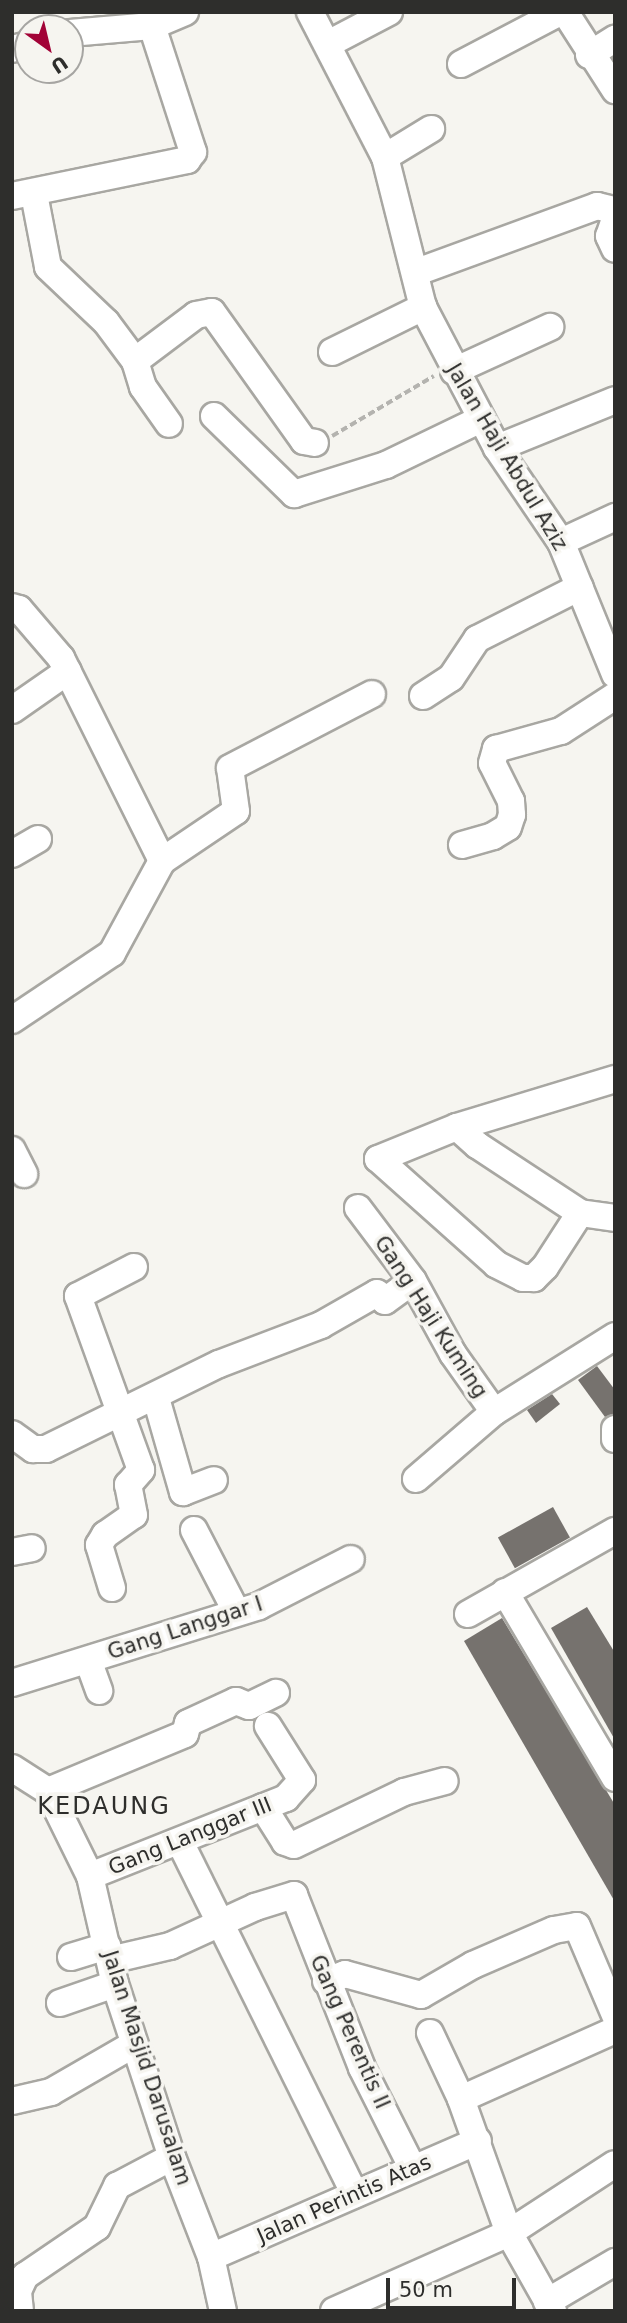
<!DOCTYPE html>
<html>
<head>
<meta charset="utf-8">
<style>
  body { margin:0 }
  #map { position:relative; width:627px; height:2323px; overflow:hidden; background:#f6f5f0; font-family:"DejaVu Sans",sans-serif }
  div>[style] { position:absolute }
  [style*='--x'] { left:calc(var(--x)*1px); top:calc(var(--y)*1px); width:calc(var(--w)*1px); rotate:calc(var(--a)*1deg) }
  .building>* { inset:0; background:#76726e; transform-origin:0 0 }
  .path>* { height:3.5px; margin-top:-1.75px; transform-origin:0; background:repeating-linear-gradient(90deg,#b4b3af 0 7px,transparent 0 10.5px) }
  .roads { filter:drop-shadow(2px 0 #a8a7a2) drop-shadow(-2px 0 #a8a7a2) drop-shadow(0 2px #a8a7a2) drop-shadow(0 -2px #a8a7a2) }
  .minor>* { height:26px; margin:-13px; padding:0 13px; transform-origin:13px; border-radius:13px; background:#fff }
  span { translate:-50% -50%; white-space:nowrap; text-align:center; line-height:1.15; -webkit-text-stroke:7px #f6f5f0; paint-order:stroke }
  .street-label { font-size:21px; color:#2e2e2c }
  .quarter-label { font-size:24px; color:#2e2e2c; letter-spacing:2px }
  .frame { position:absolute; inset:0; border:14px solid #2e2e2c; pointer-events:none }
  .north { position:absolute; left:14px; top:14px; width:70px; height:70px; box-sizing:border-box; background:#f6f5f0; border:2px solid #a6a5a2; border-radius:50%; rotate:146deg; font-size:19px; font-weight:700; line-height:28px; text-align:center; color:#2e2e2c }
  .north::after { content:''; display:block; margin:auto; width:24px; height:32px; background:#a20337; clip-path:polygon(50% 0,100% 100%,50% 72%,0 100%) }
  .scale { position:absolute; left:386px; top:2278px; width:130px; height:32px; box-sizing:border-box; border:4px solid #2e2e2c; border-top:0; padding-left:9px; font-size:21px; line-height:24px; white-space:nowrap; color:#2e2e2c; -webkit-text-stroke:5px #f6f5f0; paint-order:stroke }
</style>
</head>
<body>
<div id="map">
  <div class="building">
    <div style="clip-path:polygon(597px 1366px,615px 1390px,615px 1413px,605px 1417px,578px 1380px)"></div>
    <div style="clip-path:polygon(552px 1394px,560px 1404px,536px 1423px,527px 1410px)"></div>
    <div style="left:553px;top:1507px;width:35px;height:63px;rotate:61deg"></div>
    <div style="clip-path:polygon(587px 1607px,615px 1653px,615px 1740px,551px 1628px)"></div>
    <div style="clip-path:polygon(502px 1618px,615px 1805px,615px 1902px,464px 1641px)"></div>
  </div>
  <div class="path">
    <div style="--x:332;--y:436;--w:118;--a:-30.5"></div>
  </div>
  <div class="roads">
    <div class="minor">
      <div style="--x:310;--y:12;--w:163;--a:62.7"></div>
      <div style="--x:385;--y:157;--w:155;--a:75.8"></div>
      <div style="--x:423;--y:307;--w:159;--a:62.3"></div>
      <div style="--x:497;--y:448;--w:114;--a:55.8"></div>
      <div style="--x:561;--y:542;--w:143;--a:67.8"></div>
      <div style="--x:565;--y:12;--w:93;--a:57.3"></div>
      <div style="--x:70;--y:33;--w:82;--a:-4.9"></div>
      <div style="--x:152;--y:26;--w:36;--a:-23"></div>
      <div style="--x:328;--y:44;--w:69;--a:-27.7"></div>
      <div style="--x:12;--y:49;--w:16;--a:-14"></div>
      <div style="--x:589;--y:55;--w:31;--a:-32"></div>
      <div style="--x:461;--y:64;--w:112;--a:-27.7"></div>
      <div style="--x:385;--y:157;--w:54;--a:-31.3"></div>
      <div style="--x:34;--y:194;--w:74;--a:79.1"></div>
      <div style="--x:48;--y:267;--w:80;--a:43.5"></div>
      <div style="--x:106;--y:322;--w:49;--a:53.4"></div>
      <div style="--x:135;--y:361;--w:27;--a:73"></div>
      <div style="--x:143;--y:387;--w:45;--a:54.9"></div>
      <div style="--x:12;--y:196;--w:179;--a:-11.6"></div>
      <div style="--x:187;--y:160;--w:10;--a:-53"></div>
      <div style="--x:193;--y:152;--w:133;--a:-108"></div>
      <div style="--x:615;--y:219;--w:18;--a:109"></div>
      <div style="--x:609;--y:236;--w:14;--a:65"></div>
      <div style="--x:417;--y:272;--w:192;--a:-20.1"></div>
      <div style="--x:597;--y:206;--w:18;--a:13"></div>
      <div style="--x:332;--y:352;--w:102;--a:-26.3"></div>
      <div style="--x:135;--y:361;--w:76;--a:-37"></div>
      <div style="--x:196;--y:315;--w:16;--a:-11"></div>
      <div style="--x:212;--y:312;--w:158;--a:54.5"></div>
      <div style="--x:304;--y:441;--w:11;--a:10"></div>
      <div style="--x:454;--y:371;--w:106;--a:-24.6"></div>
      <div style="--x:214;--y:416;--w:112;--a:44.3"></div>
      <div style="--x:294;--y:494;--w:96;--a:-17.5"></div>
      <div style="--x:386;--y:465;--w:106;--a:-25.8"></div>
      <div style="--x:497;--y:448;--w:127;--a:-22.1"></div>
      <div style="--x:561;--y:542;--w:60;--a:-24.8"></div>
      <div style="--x:12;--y:607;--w:7;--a:16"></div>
      <div style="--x:19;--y:609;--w:65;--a:49.4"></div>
      <div style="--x:61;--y:658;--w:227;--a:63.5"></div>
      <div style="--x:423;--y:696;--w:33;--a:-33"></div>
      <div style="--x:451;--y:678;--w:47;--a:-56.3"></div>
      <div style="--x:477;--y:639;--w:115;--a:-26.8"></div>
      <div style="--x:12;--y:710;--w:68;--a:-34.9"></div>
      <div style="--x:462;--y:845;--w:32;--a:-16"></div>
      <div style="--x:493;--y:836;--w:17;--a:-31"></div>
      <div style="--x:508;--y:827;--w:13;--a:-72"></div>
      <div style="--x:512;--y:815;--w:14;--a:-94"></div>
      <div style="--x:511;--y:801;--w:42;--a:-116.6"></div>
      <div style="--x:492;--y:763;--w:15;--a:-74"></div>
      <div style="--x:496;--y:749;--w:67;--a:-15.5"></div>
      <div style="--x:561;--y:731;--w:64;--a:-32.9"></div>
      <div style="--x:12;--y:854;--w:30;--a:-30"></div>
      <div style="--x:12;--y:1020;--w:120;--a:-33.8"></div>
      <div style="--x:112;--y:953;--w:105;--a:-61.5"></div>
      <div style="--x:162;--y:861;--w:89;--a:-34"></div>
      <div style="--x:236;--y:811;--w:43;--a:-97.9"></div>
      <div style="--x:230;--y:768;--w:160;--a:-27.5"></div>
      <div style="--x:457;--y:1127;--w:27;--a:42"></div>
      <div style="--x:477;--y:1145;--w:123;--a:33.4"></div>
      <div style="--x:580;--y:1213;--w:35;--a:8"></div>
      <div style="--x:12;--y:1150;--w:27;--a:63"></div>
      <div style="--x:358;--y:1208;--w:91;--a:53"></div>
      <div style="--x:413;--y:1281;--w:83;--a:61.3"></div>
      <div style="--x:453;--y:1354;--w:71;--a:54.7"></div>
      <div style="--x:580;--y:1213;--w:64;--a:122.9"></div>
      <div style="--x:545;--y:1267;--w:16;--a:135"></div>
      <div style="--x:534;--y:1278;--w:11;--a:180"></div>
      <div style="--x:523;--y:1278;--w:30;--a:-153"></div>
      <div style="--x:496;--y:1264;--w:158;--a:-138.3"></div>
      <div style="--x:378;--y:1159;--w:85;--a:-22.1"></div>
      <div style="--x:457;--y:1127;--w:165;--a:-16.9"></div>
      <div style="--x:156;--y:1398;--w:98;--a:74"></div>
      <div style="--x:183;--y:1492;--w:33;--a:-21"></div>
      <div style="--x:615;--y:1429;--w:10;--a:90"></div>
      <div style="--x:12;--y:1434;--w:26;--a:36"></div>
      <div style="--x:33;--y:1449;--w:13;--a:0"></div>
      <div style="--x:46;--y:1449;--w:193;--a:-26.2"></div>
      <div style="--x:219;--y:1364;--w:109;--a:-20.9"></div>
      <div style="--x:321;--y:1325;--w:64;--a:-29.7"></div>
      <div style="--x:377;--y:1293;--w:11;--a:45"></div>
      <div style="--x:385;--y:1301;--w:34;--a:-36"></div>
      <div style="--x:416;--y:1479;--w:103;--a:-40.7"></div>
      <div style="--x:494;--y:1412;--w:143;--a:-32.1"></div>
      <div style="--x:194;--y:1530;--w:93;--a:62.6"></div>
      <div style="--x:12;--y:1552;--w:20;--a:-11"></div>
      <div style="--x:112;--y:1588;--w:45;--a:-106.8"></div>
      <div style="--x:99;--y:1545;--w:12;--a:-59"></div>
      <div style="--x:105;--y:1535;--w:35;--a:-35"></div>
      <div style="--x:134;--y:1515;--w:31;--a:-101"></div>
      <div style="--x:128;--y:1485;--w:20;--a:-49"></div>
      <div style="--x:141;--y:1470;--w:185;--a:-109.9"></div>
      <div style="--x:78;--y:1296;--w:63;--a:-27.4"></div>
      <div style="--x:505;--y:1592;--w:216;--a:59.4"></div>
      <div style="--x:468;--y:1614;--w:169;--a:-29.5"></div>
      <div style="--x:88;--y:1660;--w:33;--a:70"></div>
      <div style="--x:12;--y:1683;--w:259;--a:-17.3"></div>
      <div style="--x:259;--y:1606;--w:103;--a:-27.1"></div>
      <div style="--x:12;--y:1768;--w:43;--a:32.6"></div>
      <div style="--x:48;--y:1791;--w:95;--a:63.7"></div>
      <div style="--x:90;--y:1876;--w:111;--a:77"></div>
      <div style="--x:115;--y:1984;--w:182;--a:71.8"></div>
      <div style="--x:172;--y:2157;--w:107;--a:68.7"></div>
      <div style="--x:211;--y:2257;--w:55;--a:77.5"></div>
      <div style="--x:48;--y:1791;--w:148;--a:-22.6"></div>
      <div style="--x:185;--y:1734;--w:11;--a:-75"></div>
      <div style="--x:188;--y:1723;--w:53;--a:-24.6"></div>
      <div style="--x:236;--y:1701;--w:14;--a:21"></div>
      <div style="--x:249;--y:1706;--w:30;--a:-26"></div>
      <div style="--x:263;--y:1807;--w:41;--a:57.8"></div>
      <div style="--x:285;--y:1842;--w:9;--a:18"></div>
      <div style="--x:294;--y:1845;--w:122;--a:-25.7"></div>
      <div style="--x:404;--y:1792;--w:42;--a:-15"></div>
      <div style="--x:180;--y:1842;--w:393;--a:63.6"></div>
      <div style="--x:90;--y:1876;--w:211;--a:-21.7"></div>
      <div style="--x:286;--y:1798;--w:24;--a:-48"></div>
      <div style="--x:302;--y:1780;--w:64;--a:-122.2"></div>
      <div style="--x:71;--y:1957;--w:38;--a:-17"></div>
      <div style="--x:110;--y:1960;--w:62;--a:-13.1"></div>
      <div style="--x:170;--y:1946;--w:94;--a:-24.6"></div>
      <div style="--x:255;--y:1907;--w:41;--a:-17.1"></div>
      <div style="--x:294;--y:1895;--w:186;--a:68.5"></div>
      <div style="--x:362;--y:2068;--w:113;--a:63.2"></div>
      <div style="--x:326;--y:1981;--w:20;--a:-20"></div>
      <div style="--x:345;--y:1974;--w:79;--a:15.4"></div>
      <div style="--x:421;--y:1995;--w:60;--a:-30"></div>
      <div style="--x:473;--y:1965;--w:88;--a:-23.4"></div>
      <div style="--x:554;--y:1930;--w:23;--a:-10"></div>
      <div style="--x:577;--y:1926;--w:97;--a:66.9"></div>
      <div style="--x:60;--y:2003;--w:58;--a:-19.1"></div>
      <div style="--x:430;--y:2033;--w:73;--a:64.8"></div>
      <div style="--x:461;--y:2099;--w:142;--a:70.3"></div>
      <div style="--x:509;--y:2233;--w:90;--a:60.6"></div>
      <div style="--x:461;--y:2099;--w:169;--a:-24.1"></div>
      <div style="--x:12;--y:2101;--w:40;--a:-13"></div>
      <div style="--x:51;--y:2092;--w:96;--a:-30"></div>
      <div style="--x:211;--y:2257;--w:291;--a:-23.5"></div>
      <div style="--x:547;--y:2302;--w:79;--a:-30.5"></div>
      <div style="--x:20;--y:2311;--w:20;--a:-96"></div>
      <div style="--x:18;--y:2291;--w:17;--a:-65"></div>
      <div style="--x:25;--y:2276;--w:87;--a:-34.2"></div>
      <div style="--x:97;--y:2227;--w:46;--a:-64"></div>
      <div style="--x:117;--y:2186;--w:62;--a:-27.8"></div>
      <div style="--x:334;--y:2311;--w:192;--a:-24"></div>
      <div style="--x:509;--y:2233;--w:126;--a:-33.1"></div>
    </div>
  </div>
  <div class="street-label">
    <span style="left:507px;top:457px;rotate:59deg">Jalan Haji Abdul Aziz</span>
    <span style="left:431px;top:1317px;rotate:57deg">Gang Haji Kuming</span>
    <span style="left:185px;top:1628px;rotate:-18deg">Gang Langgar I</span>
    <span style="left:190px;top:1836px;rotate:-22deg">Gang Langgar III</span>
    <span style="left:350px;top:2032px;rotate:66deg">Gang Perentis II</span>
    <span style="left:147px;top:2068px;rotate:72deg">Jalan Masjid Darusalam</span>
    <span style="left:344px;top:2199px;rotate:-24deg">Jalan Perintis Atas</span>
  </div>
  <div class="quarter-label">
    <span style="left:104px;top:1807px">KEDAUNG</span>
  </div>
  <div class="frame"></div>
  <div class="north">U</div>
  <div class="scale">50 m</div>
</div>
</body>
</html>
